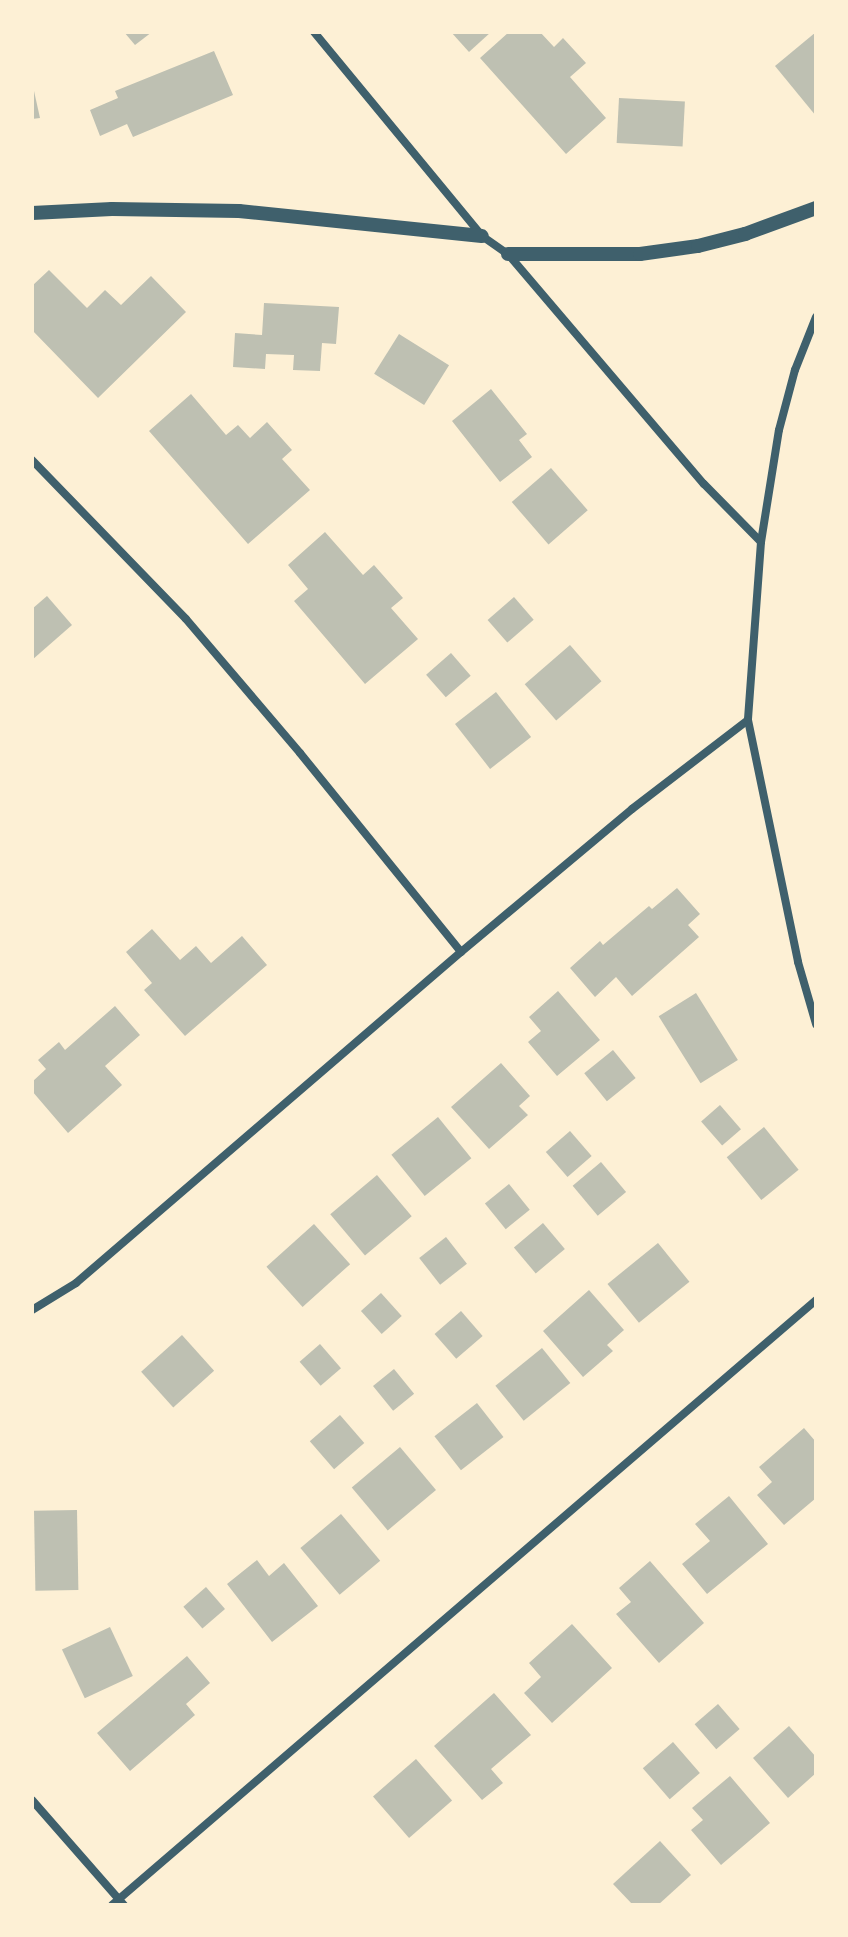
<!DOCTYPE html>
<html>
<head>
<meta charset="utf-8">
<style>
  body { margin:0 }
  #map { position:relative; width:848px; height:1937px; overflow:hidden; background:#fdf0d5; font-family:Overpass,sans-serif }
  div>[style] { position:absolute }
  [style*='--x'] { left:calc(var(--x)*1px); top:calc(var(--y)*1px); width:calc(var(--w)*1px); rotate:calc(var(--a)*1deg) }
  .building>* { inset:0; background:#bec0b2; transform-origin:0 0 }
  .minor>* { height:8px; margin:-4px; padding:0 4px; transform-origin:4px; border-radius:4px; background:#3f606c }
  .tertiary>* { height:14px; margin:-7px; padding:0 7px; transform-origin:7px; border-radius:7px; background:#3f606c }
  span { translate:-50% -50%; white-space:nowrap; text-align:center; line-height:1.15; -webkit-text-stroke:7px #fdf0d5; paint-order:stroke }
  .frame { position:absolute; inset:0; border:34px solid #fdf0d5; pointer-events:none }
</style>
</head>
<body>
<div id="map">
  <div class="building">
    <div style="clip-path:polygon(124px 32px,152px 32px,135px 45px)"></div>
    <div style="clip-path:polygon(451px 32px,491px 32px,469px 52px)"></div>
    <div style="clip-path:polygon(509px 32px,540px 32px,554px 47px,563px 38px,586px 63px,570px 77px,606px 118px,566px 154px,480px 58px)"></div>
    <div style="clip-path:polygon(816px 32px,816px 116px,775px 66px)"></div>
    <div style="clip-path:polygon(214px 51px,233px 95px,133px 137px,127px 124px,100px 136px,90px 110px,118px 98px,115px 91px)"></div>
    <div style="clip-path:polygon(32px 82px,40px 118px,32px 119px)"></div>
    <div style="left:619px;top:98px;width:66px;height:45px;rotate:3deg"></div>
    <div style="clip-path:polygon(49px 270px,87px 308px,105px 290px,121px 305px,151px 276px,186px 312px,98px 398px,32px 330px,32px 286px)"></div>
    <div style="clip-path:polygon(264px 303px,339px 307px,336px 344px,322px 343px,320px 371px,293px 370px,294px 355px,266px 354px,265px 369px,233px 367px,235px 333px,262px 335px)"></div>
    <div style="left:399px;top:334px;width:59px;height:47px;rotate:32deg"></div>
    <div style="clip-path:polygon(491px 389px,527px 434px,519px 440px,532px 457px,500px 482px,452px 421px)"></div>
    <div style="clip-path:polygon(191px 394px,226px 435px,238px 425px,250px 438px,267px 422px,292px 450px,282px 459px,310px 490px,248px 544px,149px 431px)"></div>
    <div style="left:551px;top:468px;width:56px;height:52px;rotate:49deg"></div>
    <div style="clip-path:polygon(325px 532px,363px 575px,374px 565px,403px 598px,391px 608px,418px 639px,365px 684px,294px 601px,308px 589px,288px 565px)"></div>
    <div style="clip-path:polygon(47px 596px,72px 625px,32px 660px,32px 609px)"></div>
    <div style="left:514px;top:597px;width:30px;height:35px;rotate:49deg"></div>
    <div style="left:570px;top:645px;width:48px;height:60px;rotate:49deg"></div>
    <div style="left:451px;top:653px;width:30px;height:33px;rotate:49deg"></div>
    <div style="left:496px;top:692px;width:57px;height:52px;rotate:52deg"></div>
    <div style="clip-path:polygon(677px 888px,700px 914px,688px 925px,699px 937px,632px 996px,616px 977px,595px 997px,570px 968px,600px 941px,603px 945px,649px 906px,652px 909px)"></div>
    <div style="clip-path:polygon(152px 929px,180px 960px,196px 946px,211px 963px,242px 936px,267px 965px,185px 1036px,144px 990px,152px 983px,126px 952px)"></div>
    <div style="clip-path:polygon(558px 991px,600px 1040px,557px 1076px,528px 1042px,541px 1031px,529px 1017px)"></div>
    <div style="left:696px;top:993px;width:79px;height:44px;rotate:58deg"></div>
    <div style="clip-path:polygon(115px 1006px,140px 1035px,105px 1066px,122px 1085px,68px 1133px,32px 1091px,32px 1082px,46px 1069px,38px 1060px,59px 1042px,65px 1050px)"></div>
    <div style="left:613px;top:1050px;width:36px;height:37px;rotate:51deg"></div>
    <div style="clip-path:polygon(501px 1063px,530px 1096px,519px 1106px,528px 1115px,489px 1149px,451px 1107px)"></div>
    <div style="left:720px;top:1105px;width:32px;height:25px;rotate:49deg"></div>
    <div style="left:438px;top:1117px;width:53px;height:60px;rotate:51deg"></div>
    <div style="left:764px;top:1127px;width:55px;height:48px;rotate:51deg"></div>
    <div style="left:570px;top:1131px;width:33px;height:32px;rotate:49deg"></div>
    <div style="left:601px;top:1162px;width:39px;height:37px;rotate:50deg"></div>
    <div style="left:377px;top:1175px;width:54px;height:61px;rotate:50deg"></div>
    <div style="left:509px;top:1184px;width:33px;height:31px;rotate:51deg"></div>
    <div style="left:543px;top:1223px;width:34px;height:38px;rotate:50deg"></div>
    <div style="left:314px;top:1224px;width:54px;height:64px;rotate:48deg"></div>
    <div style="left:446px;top:1237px;width:34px;height:34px;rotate:52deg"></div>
    <div style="left:658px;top:1243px;width:50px;height:65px;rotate:51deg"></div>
    <div style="clip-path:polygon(589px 1290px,624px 1330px,607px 1345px,613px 1351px,583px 1377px,543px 1331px)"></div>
    <div style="left:381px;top:1293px;width:31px;height:27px;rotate:48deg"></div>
    <div style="left:461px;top:1311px;width:33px;height:35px;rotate:49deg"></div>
    <div style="left:182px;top:1335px;width:48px;height:55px;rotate:48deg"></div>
    <div style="left:320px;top:1344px;width:32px;height:27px;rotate:49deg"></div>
    <div style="left:542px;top:1348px;width:45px;height:60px;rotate:51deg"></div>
    <div style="left:394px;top:1369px;width:32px;height:27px;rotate:51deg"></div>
    <div style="left:477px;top:1403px;width:43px;height:54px;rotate:52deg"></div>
    <div style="left:340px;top:1415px;width:37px;height:40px;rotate:49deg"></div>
    <div style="clip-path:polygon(804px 1428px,816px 1442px,816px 1498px,784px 1525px,757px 1495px,772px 1482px,759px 1467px)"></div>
    <div style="left:400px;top:1447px;width:56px;height:63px;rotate:50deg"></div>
    <div style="clip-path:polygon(729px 1496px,768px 1544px,707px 1594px,682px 1564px,710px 1541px,695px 1524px)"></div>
    <div style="left:77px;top:1510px;width:80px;height:43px;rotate:89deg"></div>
    <div style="left:341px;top:1514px;width:61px;height:53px;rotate:50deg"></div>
    <div style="clip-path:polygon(257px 1560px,269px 1576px,284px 1563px,318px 1606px,272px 1642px,227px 1584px)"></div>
    <div style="clip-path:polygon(650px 1561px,704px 1623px,659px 1663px,616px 1614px,631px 1602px,619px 1588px)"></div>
    <div style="left:206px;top:1587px;width:29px;height:30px;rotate:49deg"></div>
    <div style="clip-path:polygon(572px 1624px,612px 1668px,552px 1723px,524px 1693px,541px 1677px,529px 1663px)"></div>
    <div style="left:110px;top:1627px;width:54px;height:53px;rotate:65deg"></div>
    <div style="clip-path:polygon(187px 1656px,210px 1683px,186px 1704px,195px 1715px,130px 1771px,97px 1733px)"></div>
    <div style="clip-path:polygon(494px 1693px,531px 1735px,491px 1769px,503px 1783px,482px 1800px,434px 1746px)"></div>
    <div style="left:718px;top:1704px;width:33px;height:31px;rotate:49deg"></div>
    <div style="clip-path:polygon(789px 1726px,816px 1757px,816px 1773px,788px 1798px,753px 1758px)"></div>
    <div style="left:673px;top:1742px;width:41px;height:40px;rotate:49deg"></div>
    <div style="left:416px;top:1759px;width:55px;height:57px;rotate:49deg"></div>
    <div style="clip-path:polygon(730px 1776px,770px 1823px,721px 1865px,691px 1830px,703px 1820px,692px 1808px)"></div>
    <div style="clip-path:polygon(660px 1841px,691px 1875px,658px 1905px,633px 1905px,613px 1884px)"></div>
  </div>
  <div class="minor">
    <div style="--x:314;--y:32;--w:264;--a:50.5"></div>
    <div style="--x:482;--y:236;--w:32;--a:35"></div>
    <div style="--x:508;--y:254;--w:302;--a:49.6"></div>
    <div style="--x:704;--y:484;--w:81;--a:45.5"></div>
    <div style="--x:761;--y:542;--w:178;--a:94.2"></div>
    <div style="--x:748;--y:720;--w:247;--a:78.3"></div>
    <div style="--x:798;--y:962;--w:65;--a:73.8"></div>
    <div style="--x:32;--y:460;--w:221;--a:45.9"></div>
    <div style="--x:186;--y:619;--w:176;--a:49.6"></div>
    <div style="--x:300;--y:753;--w:256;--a:51"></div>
    <div style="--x:761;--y:542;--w:113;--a:-80.9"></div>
    <div style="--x:779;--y:430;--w:62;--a:-75.1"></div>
    <div style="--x:795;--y:370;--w:57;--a:-68.4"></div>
    <div style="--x:32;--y:1310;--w:52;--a:-31.5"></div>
    <div style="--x:76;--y:1283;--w:508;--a:-40.69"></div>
    <div style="--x:461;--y:952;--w:223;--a:-39.9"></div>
    <div style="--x:632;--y:809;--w:146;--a:-37.5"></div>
    <div style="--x:32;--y:1800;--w:140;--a:48.8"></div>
    <div style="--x:112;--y:1905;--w:928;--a:-40.67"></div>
  </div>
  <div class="tertiary">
    <div style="--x:32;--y:213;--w:80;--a:-2.9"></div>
    <div style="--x:112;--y:209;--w:127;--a:0.9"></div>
    <div style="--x:239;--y:211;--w:244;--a:5.9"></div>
    <div style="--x:508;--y:254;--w:132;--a:0"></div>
    <div style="--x:640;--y:254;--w:59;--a:-7.9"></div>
    <div style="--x:698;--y:246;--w:49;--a:-14.3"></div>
    <div style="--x:745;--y:234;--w:76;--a:-20.1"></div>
  </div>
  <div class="frame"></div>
</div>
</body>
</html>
